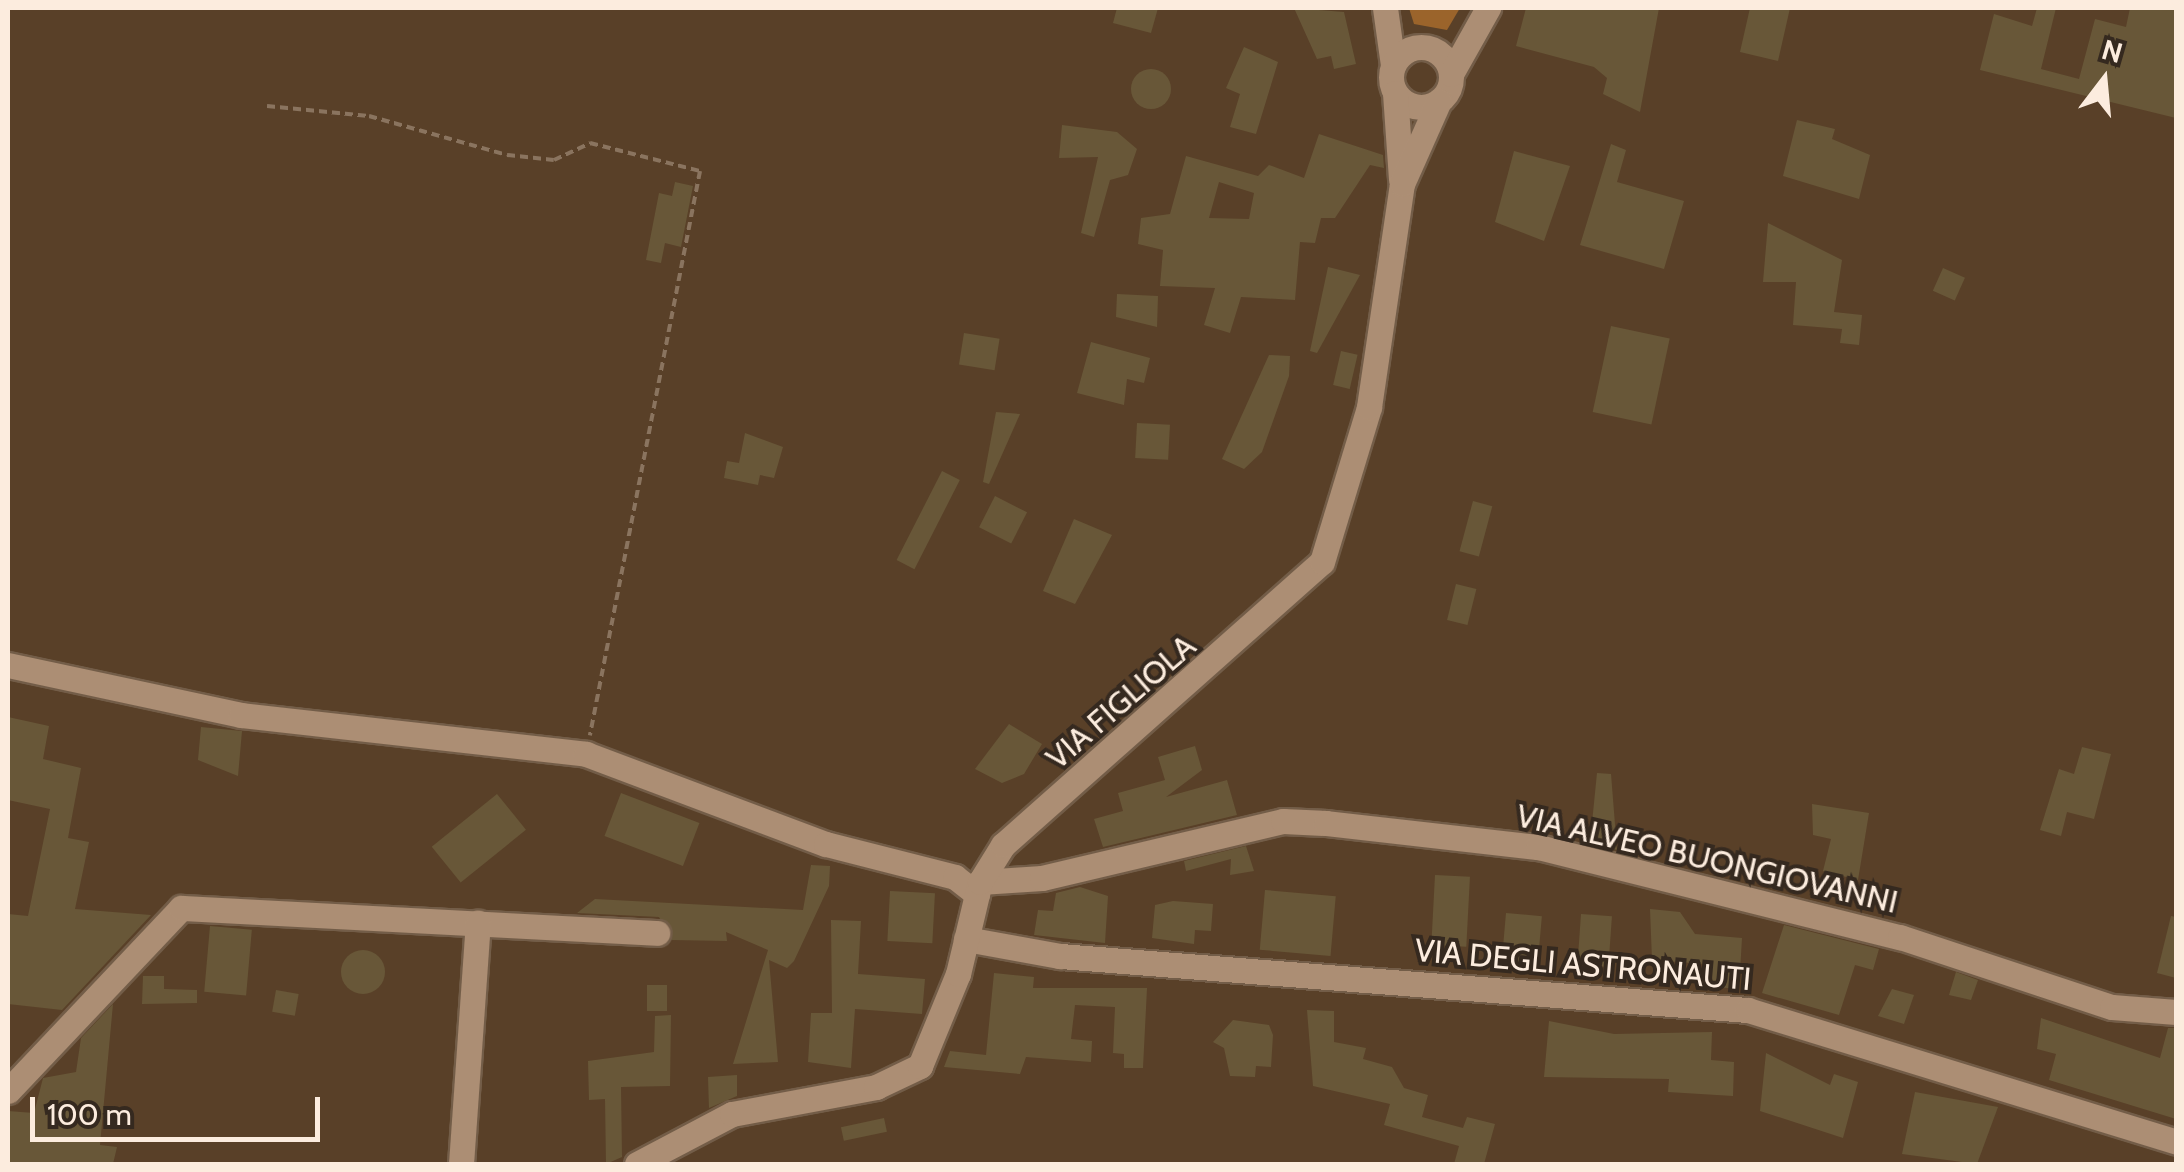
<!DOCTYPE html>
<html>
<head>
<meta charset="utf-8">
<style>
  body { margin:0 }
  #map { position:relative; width:2184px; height:1172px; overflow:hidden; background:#594028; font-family:Cabin,sans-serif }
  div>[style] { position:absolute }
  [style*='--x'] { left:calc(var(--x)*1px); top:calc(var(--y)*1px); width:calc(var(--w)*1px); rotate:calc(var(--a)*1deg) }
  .green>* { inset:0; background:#9b642b }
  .building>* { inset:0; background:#685738; transform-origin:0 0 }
  .round { border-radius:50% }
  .path>* { height:4px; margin-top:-2px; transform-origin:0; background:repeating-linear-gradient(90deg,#8a745f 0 8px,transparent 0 13px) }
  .roads { filter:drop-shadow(2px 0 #735d48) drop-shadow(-2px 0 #735d48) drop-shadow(0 2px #735d48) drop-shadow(0 -2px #735d48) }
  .minor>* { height:25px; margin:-12.5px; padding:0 12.5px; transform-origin:12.5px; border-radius:12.5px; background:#ac8e74 }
  .minor>.ring { margin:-12.5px; padding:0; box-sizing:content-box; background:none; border:25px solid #ac8e74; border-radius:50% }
  span { translate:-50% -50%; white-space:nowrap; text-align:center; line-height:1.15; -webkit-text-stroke:8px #35291f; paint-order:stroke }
  .street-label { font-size:32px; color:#fcecde }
  .frame { position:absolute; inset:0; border:10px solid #fcecde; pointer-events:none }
  .north { position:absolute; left:2054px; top:30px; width:100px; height:100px; -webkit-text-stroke:8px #35291f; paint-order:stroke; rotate:16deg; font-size:28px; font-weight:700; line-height:40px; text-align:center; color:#fcecde }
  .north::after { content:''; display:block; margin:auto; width:35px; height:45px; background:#fcecde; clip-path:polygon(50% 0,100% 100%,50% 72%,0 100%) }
  .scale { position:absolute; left:30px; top:1097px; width:290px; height:45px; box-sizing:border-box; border:5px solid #fcecde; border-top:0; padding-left:12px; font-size:30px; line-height:35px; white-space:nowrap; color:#fcecde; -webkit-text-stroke:8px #35291f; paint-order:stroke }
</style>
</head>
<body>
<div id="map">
  <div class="green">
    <div style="clip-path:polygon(1409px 8px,1460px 8px,1447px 30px,1414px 24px)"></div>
  </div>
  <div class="building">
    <div style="clip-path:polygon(1117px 8px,1158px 8px,1151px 33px,1113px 23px)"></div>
    <div style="clip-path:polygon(1294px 8px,1344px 12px,1356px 64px,1334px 69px,1331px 56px,1317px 59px)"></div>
    <div style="clip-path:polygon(1526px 8px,1659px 8px,1640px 112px,1603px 94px,1607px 78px,1594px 67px,1516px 46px)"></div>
    <div style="clip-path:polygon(1750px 8px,1790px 8px,1778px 61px,1740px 52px)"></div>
    <div style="clip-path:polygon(2037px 8px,2056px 8px,2041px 69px,2079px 79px,2095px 19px,2126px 27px,2130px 8px,2176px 10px,2176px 118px,1980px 70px,1994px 14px,2032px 26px)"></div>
    <div style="clip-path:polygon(1244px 47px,1278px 62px,1256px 134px,1230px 127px,1240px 94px,1226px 88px)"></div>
    <div class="round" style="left:1131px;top:69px;width:40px;height:40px"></div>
    <div style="clip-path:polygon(1797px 120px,1835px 129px,1832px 139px,1870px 155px,1859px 199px,1783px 176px)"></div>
    <div style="clip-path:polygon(1062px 125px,1117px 132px,1137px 149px,1128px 175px,1110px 180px,1094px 237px,1081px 233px,1098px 157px,1059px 158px)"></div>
    <div style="clip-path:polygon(evenodd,1319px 134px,1383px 155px,1384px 168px,1370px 165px,1335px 218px,1321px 218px,1315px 243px,1300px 242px,1295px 300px,1241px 297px,1230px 333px,1204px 325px,1215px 288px,1160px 286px,1163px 250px,1138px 244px,1141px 218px,1170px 214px,1186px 156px,1258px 176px,1269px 165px,1304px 178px,1319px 134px,1219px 182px,1254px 193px,1249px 219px,1209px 218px,1219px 182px)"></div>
    <div style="clip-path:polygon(1611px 144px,1626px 150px,1617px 182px,1684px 201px,1664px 269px,1580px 245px)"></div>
    <div style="clip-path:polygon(1514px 151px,1570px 166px,1544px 241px,1495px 222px)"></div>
    <div style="clip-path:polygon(675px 182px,693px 186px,681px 247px,665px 243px,661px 263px,646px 260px,659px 193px,672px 196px)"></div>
    <div style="clip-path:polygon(1768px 223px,1842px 260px,1834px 312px,1862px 315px,1859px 345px,1840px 343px,1842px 329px,1793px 325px,1796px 282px,1763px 282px)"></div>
    <div style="clip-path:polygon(1328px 267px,1360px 275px,1317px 353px,1310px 351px)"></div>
    <div style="left:1943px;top:268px;width:24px;height:25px;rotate:24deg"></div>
    <div style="clip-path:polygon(1117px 294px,1158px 296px,1157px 327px,1116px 317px)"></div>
    <div style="left:1611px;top:326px;width:60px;height:88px;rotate:12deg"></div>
    <div style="left:964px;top:333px;width:36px;height:32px;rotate:9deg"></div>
    <div style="clip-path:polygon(1091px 342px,1150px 358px,1144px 383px,1127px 379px,1124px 405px,1077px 393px)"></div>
    <div style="left:1341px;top:351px;width:17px;height:35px;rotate:13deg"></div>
    <div style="clip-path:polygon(1269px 355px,1290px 356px,1289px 376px,1262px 452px,1244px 469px,1222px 459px)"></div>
    <div style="clip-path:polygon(996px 412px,1020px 414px,989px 484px,983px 482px)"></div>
    <div style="left:1137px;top:423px;width:33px;height:35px;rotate:3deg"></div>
    <div style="clip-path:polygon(745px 433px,783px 447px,774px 478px,760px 475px,758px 485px,724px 478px,727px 461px,739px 463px)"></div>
    <div style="left:942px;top:471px;width:20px;height:100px;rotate:27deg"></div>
    <div style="left:995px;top:496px;width:36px;height:35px;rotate:27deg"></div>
    <div style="left:1473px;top:501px;width:20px;height:52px;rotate:15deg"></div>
    <div style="clip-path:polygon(1074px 519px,1112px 535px,1075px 604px,1043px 591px)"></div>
    <div style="left:1456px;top:584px;width:21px;height:37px;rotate:14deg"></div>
    <div style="clip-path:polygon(8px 717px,49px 726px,43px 759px,81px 768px,68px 838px,89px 842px,75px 909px,151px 915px,62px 1010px,8px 1004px,8px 914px,28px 916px,50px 809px,8px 800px)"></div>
    <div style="clip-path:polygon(1009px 724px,1042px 744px,1024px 774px,1002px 783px,975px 769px)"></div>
    <div style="clip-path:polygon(201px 727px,242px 731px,238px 776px,198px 760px)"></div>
    <div style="clip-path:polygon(1195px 746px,1202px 770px,1166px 797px,1227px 780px,1237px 815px,1103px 847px,1094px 819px,1123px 811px,1118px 793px,1165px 780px,1158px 757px)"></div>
    <div style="clip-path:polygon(2082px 747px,2111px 754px,2094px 819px,2067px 812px,2061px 836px,2040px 830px,2059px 769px,2074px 774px)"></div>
    <div style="clip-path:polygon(1597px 773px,1611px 774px,1617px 850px,1590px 843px)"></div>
    <div style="left:621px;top:793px;width:84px;height:46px;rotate:21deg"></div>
    <div style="left:497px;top:794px;width:46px;height:84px;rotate:51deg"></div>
    <div style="clip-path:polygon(1812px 804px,1869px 813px,1858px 880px,1823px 871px,1831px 839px,1813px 835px)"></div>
    <div style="clip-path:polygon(1246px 846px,1254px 871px,1230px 875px,1231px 859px,1186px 871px,1184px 861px)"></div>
    <div style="clip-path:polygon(811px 865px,830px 866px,829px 886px,794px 961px,787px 968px,769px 960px,778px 1062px,733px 1064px,768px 950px,726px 932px,727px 941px,671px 940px,659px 917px,577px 913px,595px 899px,803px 910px)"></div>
    <div style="left:1435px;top:875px;width:35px;height:70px;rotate:3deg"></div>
    <div style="clip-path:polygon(1080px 887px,1108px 896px,1105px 943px,1034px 935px,1038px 910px,1053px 911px,1056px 893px)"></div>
    <div style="left:1265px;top:890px;width:71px;height:60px;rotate:5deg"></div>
    <div style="left:890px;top:891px;width:45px;height:50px;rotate:3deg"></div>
    <div style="clip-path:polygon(1173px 901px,1213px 904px,1211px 931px,1195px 930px,1194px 944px,1152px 938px,1155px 905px)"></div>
    <div style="clip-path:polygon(1650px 909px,1680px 912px,1695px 934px,1742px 938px,1739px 989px,1704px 986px,1705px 964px,1652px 960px)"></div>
    <div style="left:1506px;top:913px;width:36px;height:56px;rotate:5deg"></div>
    <div style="left:1581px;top:914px;width:31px;height:51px;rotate:4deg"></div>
    <div style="clip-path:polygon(2171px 916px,2176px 917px,2176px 978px,2157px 973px)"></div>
    <div style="clip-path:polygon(831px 920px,861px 921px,858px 974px,925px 979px,922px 1014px,855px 1009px,851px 1068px,808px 1062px,811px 1013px,832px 1013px)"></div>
    <div style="clip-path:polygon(1784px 925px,1879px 949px,1873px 970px,1855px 965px,1839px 1015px,1762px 993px)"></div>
    <div style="left:210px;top:926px;width:42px;height:66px;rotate:5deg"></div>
    <div class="round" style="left:341px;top:950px;width:44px;height:44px"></div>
    <div style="clip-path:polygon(1956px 972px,1978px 980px,1971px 1000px,1949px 995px)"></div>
    <div style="clip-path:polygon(994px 973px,1034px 977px,1033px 988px,1147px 988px,1143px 1068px,1124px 1068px,1124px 1054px,1113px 1053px,1115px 1007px,1075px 1005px,1071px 1039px,1092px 1041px,1091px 1062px,1026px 1057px,1020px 1074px,944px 1067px,950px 1051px,986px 1055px)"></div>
    <div style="clip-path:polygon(143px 976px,164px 976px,164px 989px,197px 990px,197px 1003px,142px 1004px)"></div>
    <div style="left:647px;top:985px;width:20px;height:26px"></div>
    <div style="clip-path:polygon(1892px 989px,1914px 995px,1904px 1024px,1878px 1016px)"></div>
    <div style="left:276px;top:990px;width:23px;height:22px;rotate:10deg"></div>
    <div style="clip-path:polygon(113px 1004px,100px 1145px,117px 1147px,113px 1164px,8px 1164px,8px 1111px,34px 1113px,43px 1078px,76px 1072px,81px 1038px)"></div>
    <div style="clip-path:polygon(1307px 1010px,1334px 1011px,1334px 1042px,1366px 1048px,1363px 1059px,1392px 1067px,1404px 1088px,1428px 1095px,1422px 1117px,1463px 1128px,1467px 1117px,1495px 1124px,1484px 1164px,1454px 1164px,1459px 1146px,1384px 1125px,1390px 1104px,1313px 1086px)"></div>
    <div style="clip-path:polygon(671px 1015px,670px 1086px,621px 1087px,622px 1157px,606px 1164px,605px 1099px,589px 1100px,588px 1061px,654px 1052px,655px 1016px)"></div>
    <div style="clip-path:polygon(2041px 1018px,2160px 1058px,2168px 1028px,2176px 1028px,2176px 1119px,2049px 1080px,2056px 1054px,2037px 1049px)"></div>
    <div style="clip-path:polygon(1233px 1020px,1269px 1025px,1273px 1035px,1271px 1067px,1256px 1066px,1255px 1077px,1230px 1076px,1224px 1048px,1213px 1042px)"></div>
    <div style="clip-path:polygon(1549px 1021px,1614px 1034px,1712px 1032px,1711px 1060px,1734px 1062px,1733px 1096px,1668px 1092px,1669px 1079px,1544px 1077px)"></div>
    <div style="clip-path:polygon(1766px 1053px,1830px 1085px,1834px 1074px,1858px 1082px,1843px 1138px,1760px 1111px)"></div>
    <div style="clip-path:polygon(737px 1075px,737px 1096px,709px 1108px,708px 1077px)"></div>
    <div style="clip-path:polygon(1915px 1092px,1998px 1107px,1977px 1164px,1902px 1154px)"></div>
    <div style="left:884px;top:1118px;width:14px;height:44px;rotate:78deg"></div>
  </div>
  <div class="path">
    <div style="--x:267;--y:106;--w:102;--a:5.6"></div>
    <div style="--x:369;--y:116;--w:143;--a:15.8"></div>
    <div style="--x:507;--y:155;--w:47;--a:6.1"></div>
    <div style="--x:554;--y:160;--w:40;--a:-25"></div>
    <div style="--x:590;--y:143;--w:114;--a:14.3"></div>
    <div style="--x:700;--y:171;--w:575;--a:101.04"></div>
  </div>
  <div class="roads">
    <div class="minor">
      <div style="--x:1385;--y:8;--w:58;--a:82"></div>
      <div class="ring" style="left:1391px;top:47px;width:35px;height:35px"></div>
      <div style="--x:1451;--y:74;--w:76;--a:-60.7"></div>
      <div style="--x:1395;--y:93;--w:86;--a:86"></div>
      <div style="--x:8;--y:665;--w:238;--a:12.1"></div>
      <div style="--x:241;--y:715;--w:347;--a:6.4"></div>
      <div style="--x:586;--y:754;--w:256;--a:20.6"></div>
      <div style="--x:826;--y:844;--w:133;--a:14.3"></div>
      <div style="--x:955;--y:877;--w:28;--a:38"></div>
      <div style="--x:980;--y:882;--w:62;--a:-3.7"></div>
      <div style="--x:1042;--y:878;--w:248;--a:-13.3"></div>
      <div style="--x:1283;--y:821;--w:43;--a:2.7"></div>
      <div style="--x:1326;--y:823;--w:213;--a:6.5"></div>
      <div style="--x:1538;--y:847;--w:373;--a:14"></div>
      <div style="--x:1900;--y:937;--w:223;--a:18.3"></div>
      <div style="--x:2112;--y:1007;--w:64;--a:4.5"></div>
      <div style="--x:966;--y:939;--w:96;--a:10.3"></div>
      <div style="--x:1060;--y:956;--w:690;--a:4.49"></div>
      <div style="--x:1748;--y:1010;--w:448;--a:17.1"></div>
      <div style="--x:8;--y:1091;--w:252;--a:-46.6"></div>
      <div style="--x:181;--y:908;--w:477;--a:3"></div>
      <div style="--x:461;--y:1164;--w:242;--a:-86"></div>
      <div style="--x:637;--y:1164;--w:107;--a:-27.8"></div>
      <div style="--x:732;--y:1114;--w:147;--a:-10.6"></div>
      <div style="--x:876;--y:1087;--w:49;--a:-25.5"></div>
      <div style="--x:920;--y:1066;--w:100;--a:-67.6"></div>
      <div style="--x:958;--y:974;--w:95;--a:-76.6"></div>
      <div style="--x:980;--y:882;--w:44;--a:-58.1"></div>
      <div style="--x:1003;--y:845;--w:426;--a:-41.6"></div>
      <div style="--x:1322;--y:562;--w:162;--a:-73.1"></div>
      <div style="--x:1369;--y:407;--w:225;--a:-81.6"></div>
      <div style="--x:1402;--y:184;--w:91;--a:-66"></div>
    </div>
  </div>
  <div class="street-label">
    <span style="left:1121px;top:702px;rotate:-41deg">VIA FIGLIOLA</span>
    <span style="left:1707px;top:859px;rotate:13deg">VIA ALVEO BUONGIOVANNI</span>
    <span style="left:1583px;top:965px;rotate:5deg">VIA DEGLI ASTRONAUTI</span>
  </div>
  <div class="frame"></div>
  <div class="north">N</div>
  <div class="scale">100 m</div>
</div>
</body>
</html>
